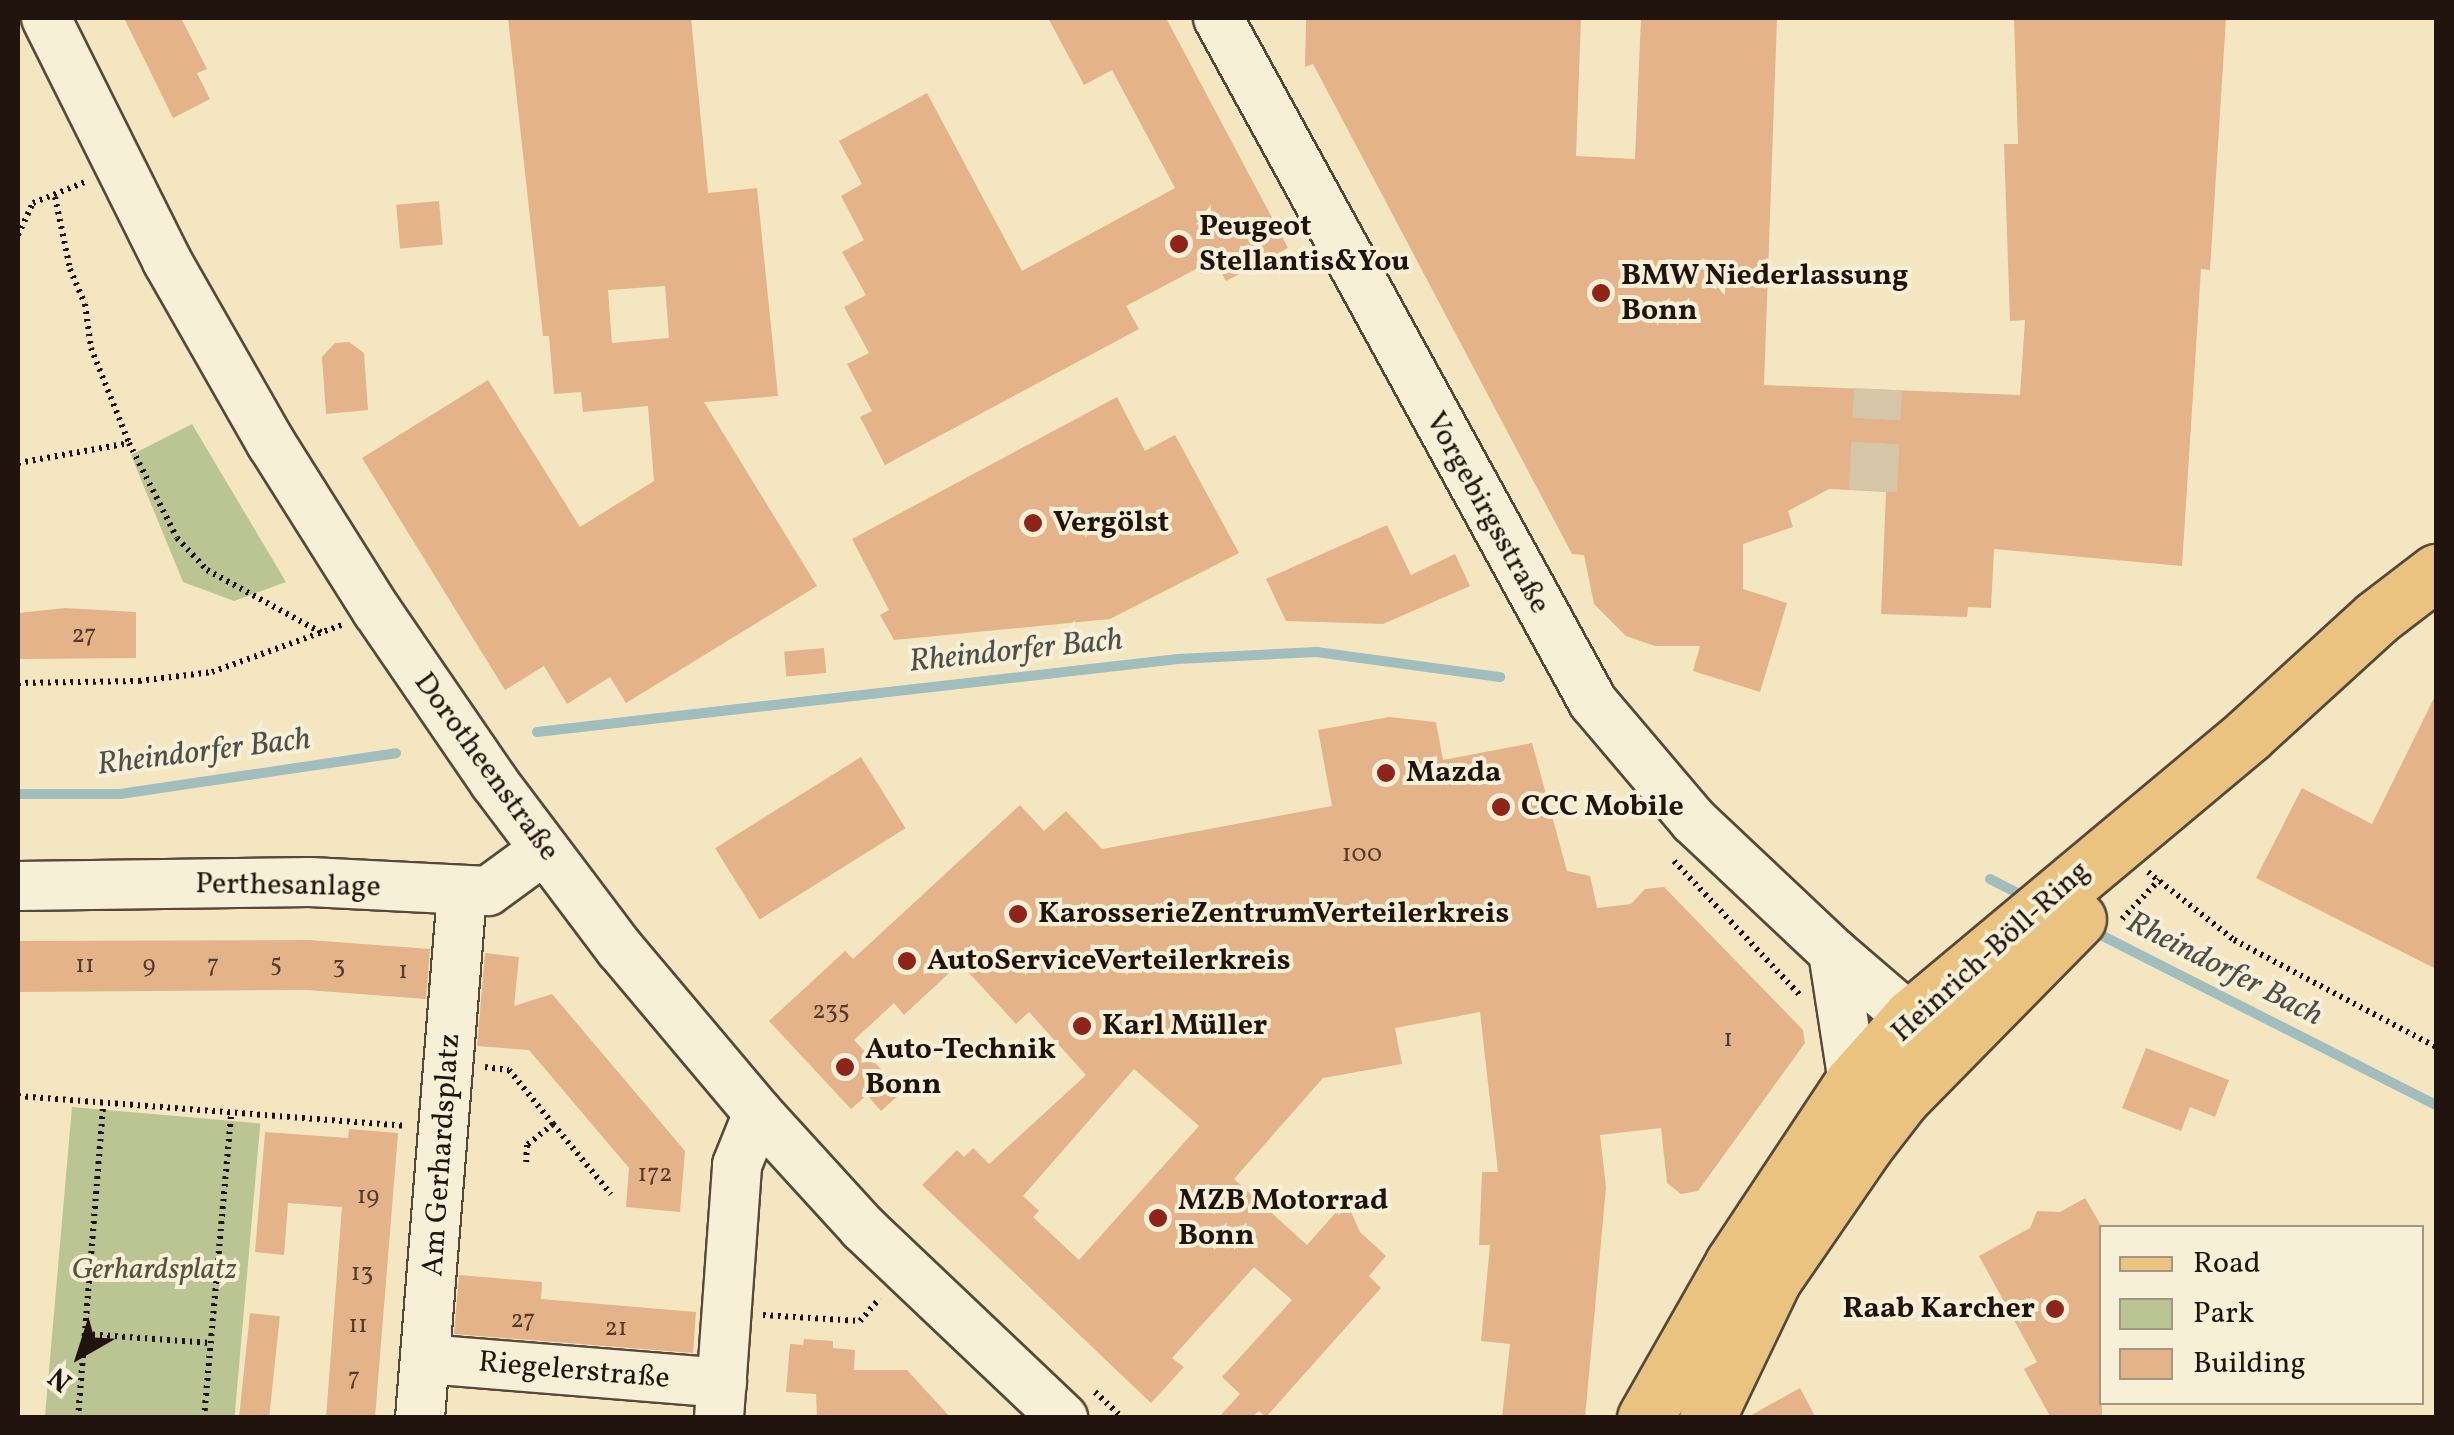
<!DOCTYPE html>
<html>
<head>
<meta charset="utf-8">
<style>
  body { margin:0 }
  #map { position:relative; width:2454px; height:1435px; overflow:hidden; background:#f5e6c2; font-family:Vollkorn,serif }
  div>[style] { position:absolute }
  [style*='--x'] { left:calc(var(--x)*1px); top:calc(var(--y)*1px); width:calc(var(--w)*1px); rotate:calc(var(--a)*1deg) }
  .green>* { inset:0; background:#bbc594; transform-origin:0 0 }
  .stream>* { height:10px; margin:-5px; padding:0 5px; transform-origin:5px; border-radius:5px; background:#a1bdbe }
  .building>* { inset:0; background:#e5b389; transform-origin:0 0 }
  .minor-tunnel>* { height:48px; margin-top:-24px; transform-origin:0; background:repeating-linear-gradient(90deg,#d5c6a7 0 48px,transparent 0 72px) }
  .path>* { height:6px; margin-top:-3px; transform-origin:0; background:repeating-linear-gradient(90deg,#21140e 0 2.5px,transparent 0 7.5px) }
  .roads { filter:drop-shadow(2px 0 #56483b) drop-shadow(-2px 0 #56483b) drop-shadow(0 2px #56483b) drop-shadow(0 -2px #56483b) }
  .minor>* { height:48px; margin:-24px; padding:0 24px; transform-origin:24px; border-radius:24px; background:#f8efd7 }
  .major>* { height:55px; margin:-27.5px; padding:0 27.5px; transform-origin:27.5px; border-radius:27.5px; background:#eac381 }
  .dots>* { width:28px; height:28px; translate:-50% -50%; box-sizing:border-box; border:5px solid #f8efd7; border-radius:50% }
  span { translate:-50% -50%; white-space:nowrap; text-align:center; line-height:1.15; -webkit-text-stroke:8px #f8efd7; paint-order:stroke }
  .number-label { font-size:25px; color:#523c2d }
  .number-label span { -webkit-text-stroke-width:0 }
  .poi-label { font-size:30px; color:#21140e; font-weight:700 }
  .left { translate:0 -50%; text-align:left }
  .right { translate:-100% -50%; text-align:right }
  .street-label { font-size:30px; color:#21140e }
  .park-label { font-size:30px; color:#57523d; font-style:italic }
  .water-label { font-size:32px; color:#4e4f4c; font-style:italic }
  .frame { position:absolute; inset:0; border:20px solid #21140e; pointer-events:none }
  .legend { position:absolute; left:2099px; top:1225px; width:325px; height:180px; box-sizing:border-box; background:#f8efd7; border:2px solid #a29787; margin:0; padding:12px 18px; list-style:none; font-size:30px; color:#21140e }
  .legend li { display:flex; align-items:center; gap:20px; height:50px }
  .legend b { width:50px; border:2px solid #a29787 }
  .north { position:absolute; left:30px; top:1305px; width:100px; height:100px; -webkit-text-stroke:8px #f8efd7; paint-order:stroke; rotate:219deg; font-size:28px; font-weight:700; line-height:40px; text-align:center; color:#21140e }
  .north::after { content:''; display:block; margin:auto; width:35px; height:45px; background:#21140e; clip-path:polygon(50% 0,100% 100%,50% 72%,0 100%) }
</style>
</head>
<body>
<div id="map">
  <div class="green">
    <div style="clip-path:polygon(192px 424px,286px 582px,234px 601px,183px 582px,131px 455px)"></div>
    <div style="left:72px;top:1107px;width:189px;height:311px;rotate:5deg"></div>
  </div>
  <div class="stream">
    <div style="--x:537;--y:732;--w:645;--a:-6.5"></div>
    <div style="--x:1178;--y:659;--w:139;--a:-2.9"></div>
    <div style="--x:1317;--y:652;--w:185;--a:7.8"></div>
    <div style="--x:18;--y:794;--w:102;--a:0"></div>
    <div style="--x:120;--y:794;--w:279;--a:-8.4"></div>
    <div style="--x:1990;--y:879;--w:39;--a:27"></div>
    <div style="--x:2089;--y:929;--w:389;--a:26.9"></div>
  </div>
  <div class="building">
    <div style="clip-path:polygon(124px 18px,181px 18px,207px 69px,197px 73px,210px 99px,173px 118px)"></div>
    <div style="clip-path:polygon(evenodd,508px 18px,691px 18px,708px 193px,757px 188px,778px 396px,704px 402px,817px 586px,626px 703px,610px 677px,567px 704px,544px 666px,505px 690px,362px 458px,488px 380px,580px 527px,654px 481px,648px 406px,583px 412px,581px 392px,554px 394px,549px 336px,543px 336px,508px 18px,665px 286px,669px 338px,612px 343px,608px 290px,665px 286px)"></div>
    <div style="clip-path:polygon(1048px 18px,1166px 18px,1288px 248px,1226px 281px,1217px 265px,1201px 274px,1198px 268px,1126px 306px,1139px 329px,885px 465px,860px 417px,872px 411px,847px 364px,869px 353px,844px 307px,866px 295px,842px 252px,864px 240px,841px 196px,862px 184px,839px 141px,927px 93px,1022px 271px,1175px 188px,1112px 70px,1084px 85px)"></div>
    <div style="clip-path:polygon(1306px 18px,1581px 18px,1576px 156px,1635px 159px,1641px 18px,1777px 18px,1764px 385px,2020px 395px,2025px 320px,2010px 321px,2004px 144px,2018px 144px,2014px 18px,2226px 18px,2210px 270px,2201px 269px,2182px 566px,1994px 549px,1991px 608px,1968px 607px,1967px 617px,1881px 614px,1886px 492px,1829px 489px,1788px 511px,1793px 527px,1743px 544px,1743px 589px,1787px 603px,1760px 692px,1693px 671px,1700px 646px,1655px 646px,1626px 636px,1594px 604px,1584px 555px,1572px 554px,1313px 64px,1305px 67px)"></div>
    <div style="left:439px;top:201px;width:44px;height:43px;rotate:85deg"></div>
    <div style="clip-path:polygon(349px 342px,364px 353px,368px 410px,326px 414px,322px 357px,335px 343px)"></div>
    <div style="clip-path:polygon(1117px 397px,1145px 451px,1175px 435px,1239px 553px,1110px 619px,894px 640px,880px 615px,889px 610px,852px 539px)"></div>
    <div style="clip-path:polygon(1387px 525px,1411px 575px,1455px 554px,1470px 586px,1383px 624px,1286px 621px,1266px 579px)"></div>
    <div style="clip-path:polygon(65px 608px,136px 612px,136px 658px,18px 659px,18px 613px)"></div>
    <div style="left:824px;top:648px;width:25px;height:40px;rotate:85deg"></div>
    <div style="clip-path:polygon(2436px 694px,2436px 969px,2256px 878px,2302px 788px,2372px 824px)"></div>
    <div style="clip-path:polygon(evenodd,1389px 717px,1436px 722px,1443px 760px,1532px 743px,1567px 871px,1590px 876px,1597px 908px,1631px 904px,1645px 889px,1664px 887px,1803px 1030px,1805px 1043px,1698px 1191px,1681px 1194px,1667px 1183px,1661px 1128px,1600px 1135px,1606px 1187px,1585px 1418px,1502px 1418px,1510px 1344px,1481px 1341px,1490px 1245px,1479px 1245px,1482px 1172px,1498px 1172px,1480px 1012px,1395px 1028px,1402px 1064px,1323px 1078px,1234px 1179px,1307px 1245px,1346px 1201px,1360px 1232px,1386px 1256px,1369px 1276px,1381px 1288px,1266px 1417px,1259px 1411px,1251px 1418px,1218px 1418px,1240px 1394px,1222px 1377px,1292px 1300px,1254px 1267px,1172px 1358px,1184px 1367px,1151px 1403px,922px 1185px,957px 1150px,964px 1157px,973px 1148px,989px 1164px,1086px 1075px,1029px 1012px,1016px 1024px,960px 963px,904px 1015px,894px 1003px,854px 1040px,902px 1092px,881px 1111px,867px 1095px,851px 1109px,769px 1021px,845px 951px,853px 959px,1020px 805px,1044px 831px,1066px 811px,1102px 849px,1332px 806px,1318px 730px,1389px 717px,1134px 1069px,1199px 1126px,1079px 1260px,1033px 1217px,1039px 1211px,1023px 1196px,1134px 1069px)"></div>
    <div style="left:861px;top:757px;width:84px;height:172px;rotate:58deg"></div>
    <div style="clip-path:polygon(309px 940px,430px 949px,426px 999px,307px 990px,18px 992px,18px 941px)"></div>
    <div style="clip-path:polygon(485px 953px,519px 957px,514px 1006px,552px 994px,685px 1151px,680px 1212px,626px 1207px,629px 1168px,529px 1050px,477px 1046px)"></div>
    <div style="clip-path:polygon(2146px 1048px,2229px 1080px,2215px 1117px,2190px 1107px,2181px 1131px,2122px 1108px)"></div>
    <div style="clip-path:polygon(349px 1129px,398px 1133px,375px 1418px,326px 1418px,342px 1207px,288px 1203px,284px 1255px,255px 1252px,265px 1132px,348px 1138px)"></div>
    <div style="clip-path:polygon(2085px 1198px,2102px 1227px,2102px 1418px,2051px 1418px,2024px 1369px,2037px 1362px,1979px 1256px,2030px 1228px,2037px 1211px,2060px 1212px)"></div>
    <div style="clip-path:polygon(459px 1275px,542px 1282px,541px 1299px,696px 1312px,693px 1353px,454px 1334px)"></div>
    <div style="left:250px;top:1313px;width:30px;height:105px;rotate:6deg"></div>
    <div style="clip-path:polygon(804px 1339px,833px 1341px,833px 1348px,855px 1350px,854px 1370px,907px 1370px,951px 1418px,817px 1418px,816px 1394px,786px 1392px,790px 1344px,803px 1345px)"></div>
    <div style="clip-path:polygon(1800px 1388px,1816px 1418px,1746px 1418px)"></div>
  </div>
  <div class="minor-tunnel">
    <div style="--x:1873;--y:491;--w:102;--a:-87.2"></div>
  </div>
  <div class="path">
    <div style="--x:55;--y:197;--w:74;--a:78.2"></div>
    <div style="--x:70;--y:269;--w:38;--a:67"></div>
    <div style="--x:85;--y:304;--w:44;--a:82.2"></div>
    <div style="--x:91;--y:348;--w:102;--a:68.2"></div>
    <div style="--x:129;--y:443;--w:106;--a:63.2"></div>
    <div style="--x:177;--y:538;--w:44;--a:46.8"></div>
    <div style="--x:207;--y:570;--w:131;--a:28.7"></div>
    <div style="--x:18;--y:235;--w:35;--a:-65"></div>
    <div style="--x:33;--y:203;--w:56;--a:-22"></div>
    <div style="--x:18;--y:463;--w:113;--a:-10.2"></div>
    <div style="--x:18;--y:683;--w:121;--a:-0.9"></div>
    <div style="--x:139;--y:681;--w:74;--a:-7"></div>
    <div style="--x:212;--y:672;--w:138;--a:-19.9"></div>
    <div style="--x:1674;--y:861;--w:183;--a:46.8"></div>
    <div style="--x:2148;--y:872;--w:110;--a:38.3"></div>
    <div style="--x:2234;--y:940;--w:229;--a:27.9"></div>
    <div style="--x:2122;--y:919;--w:54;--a:-46.5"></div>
    <div style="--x:485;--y:1067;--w:24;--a:7"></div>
    <div style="--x:509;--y:1070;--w:70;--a:50.8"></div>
    <div style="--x:553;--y:1124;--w:33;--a:141"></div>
    <div style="--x:527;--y:1145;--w:17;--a:93"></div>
    <div style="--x:18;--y:1096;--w:388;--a:4.4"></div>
    <div style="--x:553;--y:1124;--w:91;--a:50.4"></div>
    <div style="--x:763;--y:1315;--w:97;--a:3.5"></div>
    <div style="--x:860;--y:1321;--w:30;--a:-49"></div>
    <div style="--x:85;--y:1334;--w:126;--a:4.1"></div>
    <div style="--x:1095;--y:1392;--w:38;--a:43"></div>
    <div style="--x:78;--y:1418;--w:315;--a:-85.4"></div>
    <div style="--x:204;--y:1418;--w:306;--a:-84.9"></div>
  </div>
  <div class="roads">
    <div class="minor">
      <div style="--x:46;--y:18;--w:271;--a:63.5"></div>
      <div style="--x:167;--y:261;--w:210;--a:60.3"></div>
      <div style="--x:271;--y:443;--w:199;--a:57.8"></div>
      <div style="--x:377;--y:611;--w:207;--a:55.6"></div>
      <div style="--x:494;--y:782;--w:209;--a:53"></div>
      <div style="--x:620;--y:949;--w:214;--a:49.9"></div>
      <div style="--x:758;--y:1113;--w:156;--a:47.6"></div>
      <div style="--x:863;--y:1228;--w:276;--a:43.5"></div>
      <div style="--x:1218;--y:18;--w:780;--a:61.27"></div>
      <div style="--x:1593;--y:702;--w:156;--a:49.7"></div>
      <div style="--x:1694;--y:821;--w:191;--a:43.3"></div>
      <div style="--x:1833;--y:952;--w:137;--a:40.6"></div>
      <div style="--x:18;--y:886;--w:292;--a:-0.8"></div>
      <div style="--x:310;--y:882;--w:178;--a:2.9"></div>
      <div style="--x:488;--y:891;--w:69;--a:-36.2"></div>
      <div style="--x:1833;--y:952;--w:132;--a:81.3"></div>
      <div style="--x:426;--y:1359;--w:297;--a:4.6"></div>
      <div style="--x:420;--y:1418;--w:528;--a:-85.43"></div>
      <div style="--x:719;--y:1418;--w:254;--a:-85.9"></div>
      <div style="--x:737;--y:1165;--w:56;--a:-68"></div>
    </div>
    <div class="major">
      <div style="--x:1645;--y:1418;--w:178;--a:-60.4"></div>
      <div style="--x:1733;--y:1263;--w:217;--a:-56.5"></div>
      <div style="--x:1853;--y:1082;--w:87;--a:-48.3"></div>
      <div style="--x:1911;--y:1017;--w:439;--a:-39.9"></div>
      <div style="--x:2248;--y:735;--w:173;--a:-42.4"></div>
      <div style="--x:2376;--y:618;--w:76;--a:-37.5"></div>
      <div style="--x:1707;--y:1418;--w:153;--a:-64.4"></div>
      <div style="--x:1773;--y:1280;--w:163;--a:-55.5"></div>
      <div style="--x:1865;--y:1146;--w:61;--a:-52.4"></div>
      <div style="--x:1902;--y:1098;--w:251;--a:-45.5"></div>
    </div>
  </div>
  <div class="dots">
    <div style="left:1179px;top:244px;background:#8f2418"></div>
    <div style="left:1601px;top:293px;background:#8f2418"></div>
    <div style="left:1033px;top:523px;background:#8f2418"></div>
    <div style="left:1386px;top:773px;background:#8f2418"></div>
    <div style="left:1501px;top:807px;background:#8f2418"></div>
    <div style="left:1018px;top:914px;background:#8f2418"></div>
    <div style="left:907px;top:961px;background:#8f2418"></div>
    <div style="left:1082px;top:1026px;background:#8f2418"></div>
    <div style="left:845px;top:1067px;background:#8f2418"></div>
    <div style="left:1158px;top:1218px;background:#8f2418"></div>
    <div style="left:2055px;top:1309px;background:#8f2418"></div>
  </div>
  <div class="number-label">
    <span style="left:84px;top:636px">27</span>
    <span style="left:1362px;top:855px">100</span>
    <span style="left:276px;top:965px">5</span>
    <span style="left:85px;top:966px">11</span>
    <span style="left:149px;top:966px">9</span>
    <span style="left:213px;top:966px">7</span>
    <span style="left:339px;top:967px">3</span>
    <span style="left:403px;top:972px">1</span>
    <span style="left:831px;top:1012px">235</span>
    <span style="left:1728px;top:1040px">1</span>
    <span style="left:655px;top:1175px">172</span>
    <span style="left:368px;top:1197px">19</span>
    <span style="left:362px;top:1274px">13</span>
    <span style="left:523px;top:1321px">27</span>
    <span style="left:358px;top:1326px">11</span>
    <span style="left:616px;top:1329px">21</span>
    <span style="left:354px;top:1379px">7</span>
  </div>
  <div class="poi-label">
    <span class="left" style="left:1199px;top:244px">Peugeot<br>Stellantis&amp;You</span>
    <span class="left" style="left:1621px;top:293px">BMW Niederlassung<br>Bonn</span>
    <span class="left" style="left:1053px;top:523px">Vergölst</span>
    <span class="left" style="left:1406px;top:773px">Mazda</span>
    <span class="left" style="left:1521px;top:807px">CCC Mobile</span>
    <span class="left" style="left:1038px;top:914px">KarosserieZentrumVerteilerkreis</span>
    <span class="left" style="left:927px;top:961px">AutoServiceVerteilerkreis</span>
    <span class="left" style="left:1102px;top:1026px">Karl Müller</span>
    <span class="left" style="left:865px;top:1067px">Auto-Technik<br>Bonn</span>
    <span class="left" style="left:1178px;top:1218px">MZB Motorrad<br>Bonn</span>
    <span class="right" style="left:2035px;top:1309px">Raab Karcher</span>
  </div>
  <div class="street-label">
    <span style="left:1487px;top:513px;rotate:61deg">Vorgebirgsstraße</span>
    <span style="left:486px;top:767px;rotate:54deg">Dorotheenstraße</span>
    <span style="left:288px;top:886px;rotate:1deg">Perthesanlage</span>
    <span style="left:1991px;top:952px;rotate:-42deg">Heinrich-Böll-Ring</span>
    <span style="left:442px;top:1155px;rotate:-86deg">Am Gerhardsplatz</span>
    <span style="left:574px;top:1371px;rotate:5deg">Riegelerstraße</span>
  </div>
  <div class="park-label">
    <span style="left:154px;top:1270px">Gerhardsplatz</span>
  </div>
  <div class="water-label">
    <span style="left:1016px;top:652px;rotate:-6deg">Rheindorfer Bach</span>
    <span style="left:204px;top:753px;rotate:-7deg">Rheindorfer Bach</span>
    <span style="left:2224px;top:970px;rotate:27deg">Rheindorfer Bach</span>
  </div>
  <div class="frame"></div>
  <ul class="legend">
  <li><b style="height:12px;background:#eac381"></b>Road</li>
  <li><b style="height:28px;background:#bbc594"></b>Park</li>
  <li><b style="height:28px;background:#e5b389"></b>Building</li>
  </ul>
  <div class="north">N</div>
</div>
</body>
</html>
